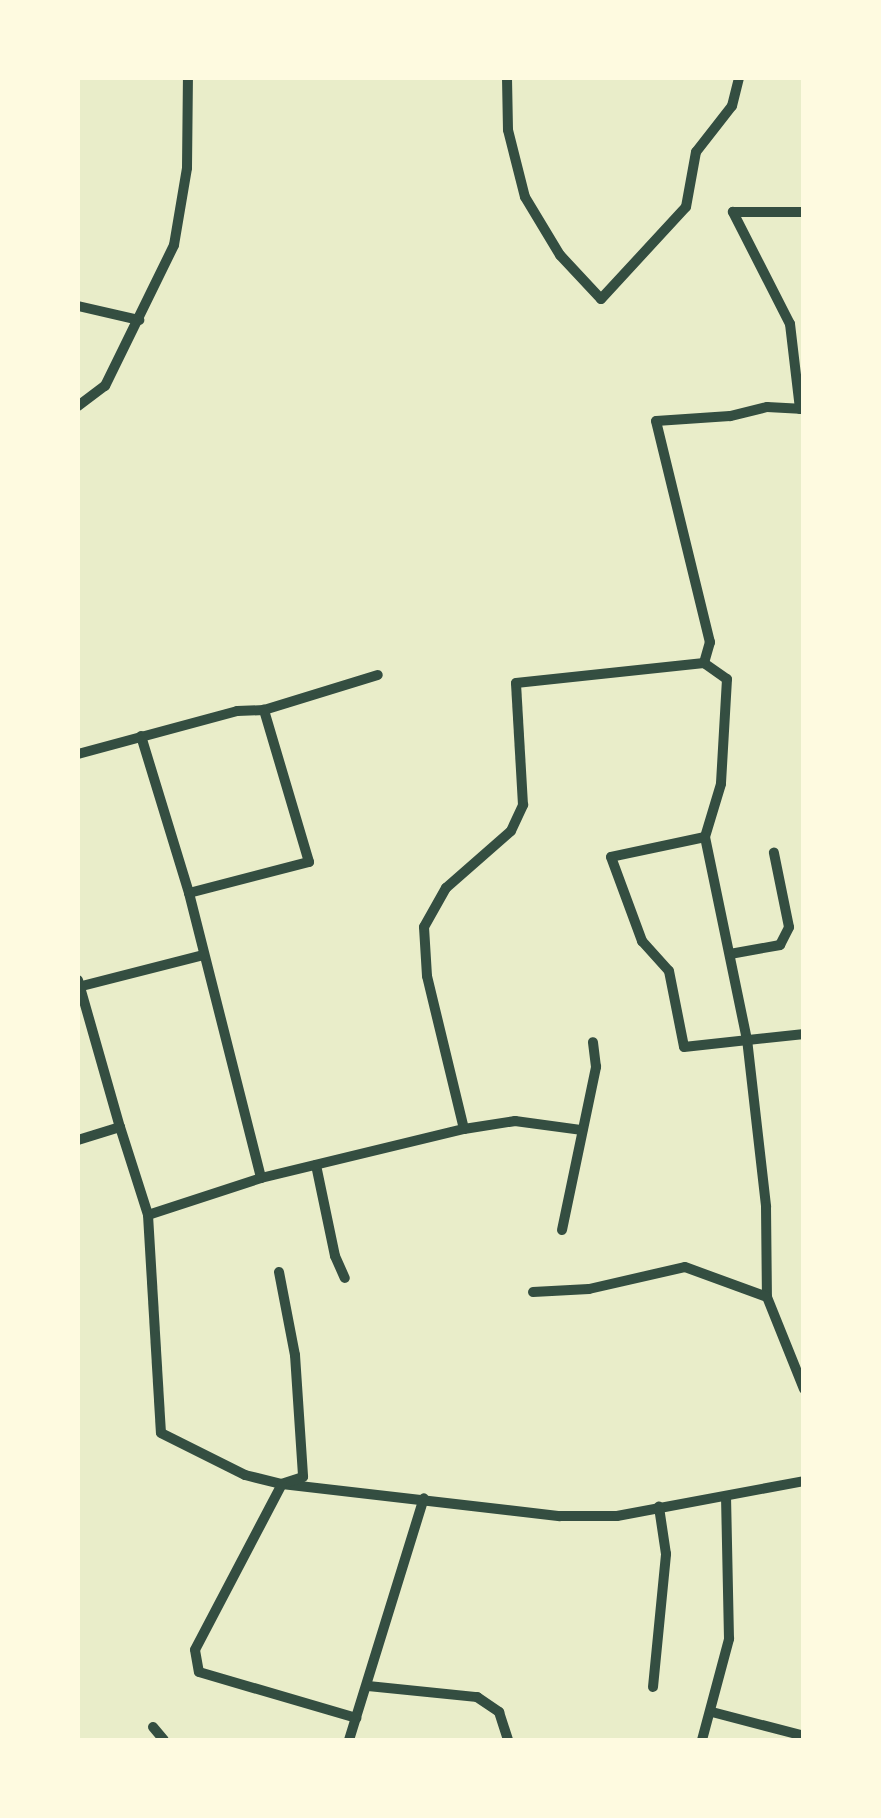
<!DOCTYPE html>
<html>
<head>
<meta charset="utf-8">
<style>
  body { margin:0 }
  #map { position:relative; width:881px; height:1818px; overflow:hidden; background:#e9edc9; font-family:"Public Sans",sans-serif }
  div>[style] { position:absolute }
  [style*='--x'] { left:calc(var(--x)*1px); top:calc(var(--y)*1px); width:calc(var(--w)*1px); rotate:calc(var(--a)*1deg) }
  .minor>* { height:10px; margin:-5px; padding:0 5px; transform-origin:5px; border-radius:5px; background:#344e41 }
  span { translate:-50% -50%; white-space:nowrap; text-align:center; line-height:1.15; -webkit-text-stroke:10px #fefae0; paint-order:stroke }
  .frame { position:absolute; inset:0; border:80px solid #fefae0; pointer-events:none }
</style>
</head>
<body>
<div id="map">
  <div class="minor">
    <div style="--x:507;--y:78;--w:52;--a:88.9"></div>
    <div style="--x:508;--y:130;--w:69;--a:75.8"></div>
    <div style="--x:525;--y:197;--w:68;--a:58.9"></div>
    <div style="--x:560;--y:255;--w:60;--a:47"></div>
    <div style="--x:601;--y:299;--w:125;--a:-47.3"></div>
    <div style="--x:686;--y:207;--w:56;--a:-79.7"></div>
    <div style="--x:696;--y:152;--w:58;--a:-52"></div>
    <div style="--x:732;--y:106;--w:29;--a:-76"></div>
    <div style="--x:78;--y:306;--w:63;--a:12.9"></div>
    <div style="--x:78;--y:406;--w:34;--a:-37"></div>
    <div style="--x:105;--y:386;--w:157;--a:-63.9"></div>
    <div style="--x:174;--y:245;--w:78;--a:-80.4"></div>
    <div style="--x:187;--y:168;--w:90;--a:-89.4"></div>
    <div style="--x:800;--y:409;--w:86;--a:-96.7"></div>
    <div style="--x:790;--y:324;--w:126;--a:-117"></div>
    <div style="--x:733;--y:212;--w:71;--a:0"></div>
    <div style="--x:804;--y:409;--w:37;--a:-177"></div>
    <div style="--x:767;--y:407;--w:38;--a:166"></div>
    <div style="--x:730;--y:416;--w:74;--a:176.1"></div>
    <div style="--x:656;--y:421;--w:228;--a:76.3"></div>
    <div style="--x:710;--y:642;--w:22;--a:106"></div>
    <div style="--x:704;--y:663;--w:28;--a:35"></div>
    <div style="--x:727;--y:679;--w:105;--a:93.3"></div>
    <div style="--x:721;--y:784;--w:55;--a:106.8"></div>
    <div style="--x:705;--y:837;--w:206;--a:78.3"></div>
    <div style="--x:747;--y:1039;--w:169;--a:83.5"></div>
    <div style="--x:766;--y:1207;--w:90;--a:89.4"></div>
    <div style="--x:767;--y:1297;--w:99;--a:68.1"></div>
    <div style="--x:141;--y:736;--w:164;--a:73"></div>
    <div style="--x:189;--y:893;--w:294;--a:75.8"></div>
    <div style="--x:78;--y:754;--w:165;--a:-15.1"></div>
    <div style="--x:237;--y:711;--w:27;--a:-2"></div>
    <div style="--x:264;--y:710;--w:119;--a:-17.1"></div>
    <div style="--x:705;--y:837;--w:96;--a:168"></div>
    <div style="--x:611;--y:857;--w:90;--a:69.7"></div>
    <div style="--x:642;--y:941;--w:40;--a:48"></div>
    <div style="--x:669;--y:971;--w:77;--a:78.8"></div>
    <div style="--x:684;--y:1047;--w:121;--a:-6.2"></div>
    <div style="--x:189;--y:893;--w:124;--a:-14.5"></div>
    <div style="--x:309;--y:862;--w:159;--a:-106.5"></div>
    <div style="--x:730;--y:954;--w:51;--a:-10.2"></div>
    <div style="--x:780;--y:945;--w:20;--a:-63"></div>
    <div style="--x:789;--y:927;--w:76;--a:-101.5"></div>
    <div style="--x:78;--y:980;--w:153;--a:74.1"></div>
    <div style="--x:120;--y:1127;--w:44;--a:162.8"></div>
    <div style="--x:78;--y:987;--w:130;--a:-14.3"></div>
    <div style="--x:120;--y:1127;--w:92;--a:72.3"></div>
    <div style="--x:148;--y:1215;--w:218;--a:86.6"></div>
    <div style="--x:161;--y:1433;--w:94;--a:26.6"></div>
    <div style="--x:245;--y:1475;--w:38;--a:14"></div>
    <div style="--x:282;--y:1484;--w:280;--a:6.6"></div>
    <div style="--x:560;--y:1516;--w:57;--a:0"></div>
    <div style="--x:617;--y:1516;--w:190;--a:-10.6"></div>
    <div style="--x:464;--y:1129;--w:52;--a:-8.9"></div>
    <div style="--x:515;--y:1121;--w:68;--a:7.7"></div>
    <div style="--x:316;--y:1165;--w:93;--a:78.2"></div>
    <div style="--x:335;--y:1256;--w:24;--a:66"></div>
    <div style="--x:148;--y:1215;--w:119;--a:-18.1"></div>
    <div style="--x:261;--y:1178;--w:209;--a:-13.6"></div>
    <div style="--x:464;--y:1129;--w:157;--a:-103.6"></div>
    <div style="--x:427;--y:976;--w:49;--a:-93.5"></div>
    <div style="--x:424;--y:927;--w:45;--a:-60.6"></div>
    <div style="--x:446;--y:888;--w:86;--a:-41.2"></div>
    <div style="--x:511;--y:831;--w:29;--a:-65"></div>
    <div style="--x:523;--y:805;--w:122;--a:-93.3"></div>
    <div style="--x:516;--y:683;--w:189;--a:-6.1"></div>
    <div style="--x:562;--y:1230;--w:167;--a:-78.2"></div>
    <div style="--x:596;--y:1067;--w:25;--a:-97"></div>
    <div style="--x:279;--y:1272;--w:85;--a:79.1"></div>
    <div style="--x:295;--y:1355;--w:122;--a:86.2"></div>
    <div style="--x:303;--y:1477;--w:22;--a:162"></div>
    <div style="--x:282;--y:1484;--w:187;--a:117.7"></div>
    <div style="--x:195;--y:1650;--w:22;--a:80"></div>
    <div style="--x:199;--y:1672;--w:164;--a:16.3"></div>
    <div style="--x:533;--y:1292;--w:56;--a:-3.1"></div>
    <div style="--x:589;--y:1289;--w:98;--a:-12.9"></div>
    <div style="--x:685;--y:1267;--w:87;--a:20.1"></div>
    <div style="--x:368;--y:1686;--w:110;--a:5.8"></div>
    <div style="--x:477;--y:1697;--w:27;--a:34"></div>
    <div style="--x:499;--y:1712;--w:29;--a:72"></div>
    <div style="--x:653;--y:1687;--w:134;--a:-84.4"></div>
    <div style="--x:666;--y:1554;--w:48;--a:-98.5"></div>
    <div style="--x:712;--y:1712;--w:95;--a:14.6"></div>
    <div style="--x:153;--y:1727;--w:17;--a:50"></div>
    <div style="--x:349;--y:1740;--w:253;--a:-72.8"></div>
    <div style="--x:702;--y:1740;--w:105;--a:-75"></div>
    <div style="--x:729;--y:1639;--w:142;--a:-91.2"></div>
  </div>
  <div class="frame"></div>
</div>
</body>
</html>
